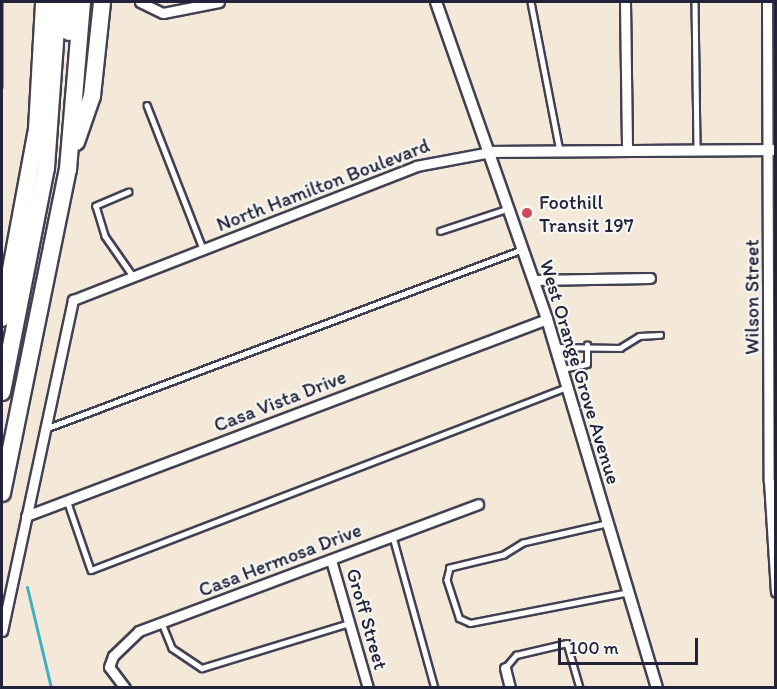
<!DOCTYPE html>
<html>
<head>
<meta charset="utf-8">
<style>
  body { margin:0 }
  #map { position:relative; width:777px; height:689px; overflow:hidden; background:#f4e9d8; font-family:Itim,sans-serif }
  div>[style] { position:absolute }
  [style*='--x'] { left:calc(var(--x)*1px); top:calc(var(--y)*1px); width:calc(var(--w)*1px); rotate:calc(var(--a)*1deg) }
  .stream>* { height:3px; margin:-1.5px; padding:0 1.5px; transform-origin:1.5px; border-radius:1.5px; background:#42afc0 }
  .roads { filter:drop-shadow(2px 0 #424053) drop-shadow(-2px 0 #424053) drop-shadow(0 2px #424053) drop-shadow(0 -2px #424053) }
  .service>* { height:4.5px; margin:-2.25px; padding:0 2.25px; transform-origin:2.25px; border-radius:2.25px; background:#fff }
  .minor>* { height:9px; margin:-4.5px; padding:0 4.5px; transform-origin:4.5px; border-radius:4.5px; background:#fff }
  .tertiary>* { height:10px; margin:-5px; padding:0 5px; transform-origin:5px; border-radius:5px; background:#fff }
  .motorway>* { height:16px; margin:-8px; padding:0 8px; transform-origin:8px; border-radius:8px; background:#fff }
  .dots>* { width:16px; height:16px; translate:-50% -50%; box-sizing:border-box; border:3px solid #f6f6f2; border-radius:50% }
  span { translate:-50% -50%; white-space:nowrap; text-align:center; line-height:1.15; -webkit-text-stroke:4.5px #f6f6f2; paint-order:stroke }
  .street-label { font-size:20px; color:#22223b }
  .poi-label { font-size:20px; color:#22223b }
  .left { translate:0 -50%; text-align:left }
  .frame { position:absolute; inset:0; border:3px solid #22223b; pointer-events:none }
  .scale { position:absolute; left:558px; top:638px; width:140px; height:27px; box-sizing:border-box; border:3px solid #22223b; border-top:0; padding-left:8px; font-size:18px; line-height:21px; white-space:nowrap; color:#22223b; -webkit-text-stroke:4px #f6f6f2; paint-order:stroke }
</style>
</head>
<body>
<div id="map">
  <div class="stream">
    <div style="--x:2;--y:87;--w:85;--a:-90"></div>
    <div style="--x:27;--y:587;--w:104;--a:76.6"></div>
  </div>
  <div class="roads">
    <div class="service">
      <div style="--x:531;--y:2;--w:152;--a:79"></div>
      <div style="--x:695;--y:2;--w:148;--a:89.2"></div>
      <div style="--x:147;--y:105;--w:155;--a:68.7"></div>
      <div style="--x:129;--y:192;--w:36;--a:157"></div>
      <div style="--x:96;--y:206;--w:31;--a:73"></div>
      <div style="--x:105;--y:236;--w:49;--a:55"></div>
      <div style="--x:440;--y:231;--w:71;--a:-18.2"></div>
      <div style="--x:555;--y:347;--w:65;--a:0.9"></div>
      <div style="--x:620;--y:348;--w:22;--a:-32"></div>
      <div style="--x:639;--y:336;--w:21;--a:-3"></div>
      <div style="--x:562;--y:369;--w:25;--a:-11"></div>
      <div style="--x:587;--y:364;--w:19;--a:-90"></div>
      <div style="--x:45;--y:429;--w:511;--a:-20.63"></div>
      <div style="--x:67;--y:500;--w:74;--a:71.1"></div>
      <div style="--x:91;--y:570;--w:510;--a:-21.03"></div>
      <div style="--x:606;--y:524;--w:85;--a:167.1"></div>
      <div style="--x:523;--y:543;--w:22;--a:148"></div>
      <div style="--x:504;--y:555;--w:56;--a:166.5"></div>
      <div style="--x:450;--y:568;--w:12;--a:104"></div>
      <div style="--x:447;--y:580;--w:40;--a:72"></div>
      <div style="--x:459;--y:618;--w:12;--a:24"></div>
      <div style="--x:470;--y:623;--w:162;--a:-11"></div>
      <div style="--x:393;--y:537;--w:157;--a:74.5"></div>
      <div style="--x:162;--y:623;--w:27;--a:68"></div>
      <div style="--x:172;--y:648;--w:36;--a:34"></div>
      <div style="--x:202;--y:668;--w:154;--a:-17"></div>
      <div style="--x:505;--y:668;--w:17;--a:-50"></div>
      <div style="--x:516;--y:655;--w:52;--a:-13.2"></div>
      <div style="--x:567;--y:643;--w:47;--a:73.9"></div>
    </div>
    <div class="minor">
      <div style="--x:140;--y:2;--w:25;--a:26"></div>
      <div style="--x:163;--y:13;--w:57;--a:-11.1"></div>
      <div style="--x:625;--y:2;--w:148;--a:89.2"></div>
      <div style="--x:767;--y:2;--w:479;--a:89.8"></div>
      <div style="--x:769;--y:481;--w:111;--a:86.4"></div>
      <div style="--x:533;--y:280;--w:117;--a:-1"></div>
      <div style="--x:26;--y:516;--w:557;--a:-20.71"></div>
      <div style="--x:331;--y:560;--w:133;--a:73.9"></div>
      <div style="--x:2;--y:631;--w:339;--a:-77.9"></div>
      <div style="--x:73;--y:300;--w:368;--a:-21.3"></div>
      <div style="--x:416;--y:166;--w:76;--a:-10.6"></div>
      <div style="--x:505;--y:668;--w:21;--a:76"></div>
      <div style="--x:125;--y:688;--w:26;--a:-127"></div>
      <div style="--x:109;--y:667;--w:12;--a:-70"></div>
      <div style="--x:113;--y:656;--w:36;--a:-44"></div>
      <div style="--x:139;--y:631;--w:362;--a:-20.5"></div>
    </div>
    <div class="tertiary">
      <div style="--x:436;--y:2;--w:336;--a:70.7"></div>
      <div style="--x:547;--y:319;--w:385;--a:73.4"></div>
      <div style="--x:491;--y:152;--w:285;--a:-0.4"></div>
    </div>
    <div class="motorway">
      <div style="--x:69;--y:32;--w:30;--a:-88"></div>
      <div style="--x:76;--y:142;--w:49;--a:-70.8"></div>
      <div style="--x:92;--y:96;--w:95;--a:-83.9"></div>
      <div style="--x:2;--y:318;--w:192;--a:-79.5"></div>
      <div style="--x:37;--y:129;--w:127;--a:-86.8"></div>
      <div style="--x:2;--y:392;--w:228;--a:-78.9"></div>
      <div style="--x:46;--y:168;--w:166;--a:-85.9"></div>
      <div style="--x:2;--y:493;--w:331;--a:-78.5"></div>
      <div style="--x:68;--y:169;--w:168;--a:-85.2"></div>
    </div>
  </div>
  <div class="dots">
    <div style="left:527px;top:213px;background:#d1495b"></div>
  </div>
  <div class="street-label">
    <span style="left:323px;top:185px;rotate:-21deg">North Hamilton Boulevard</span>
    <span style="left:752px;top:297px;rotate:-90deg">Wilson Street</span>
    <span style="left:580px;top:372px;rotate:73deg">West Orange Grove Avenue</span>
    <span style="left:280px;top:401px;rotate:-21deg">Casa Vista Drive</span>
    <span style="left:280px;top:560px;rotate:-21deg">Casa Hermosa Drive</span>
    <span style="left:367px;top:619px;rotate:74deg">Groff Street</span>
  </div>
  <div class="poi-label">
    <span class="left" style="left:539px;top:214px">Foothill<br>Transit 197</span>
  </div>
  <div class="frame"></div>
  <div class="scale">100 m</div>
</div>
</body>
</html>
